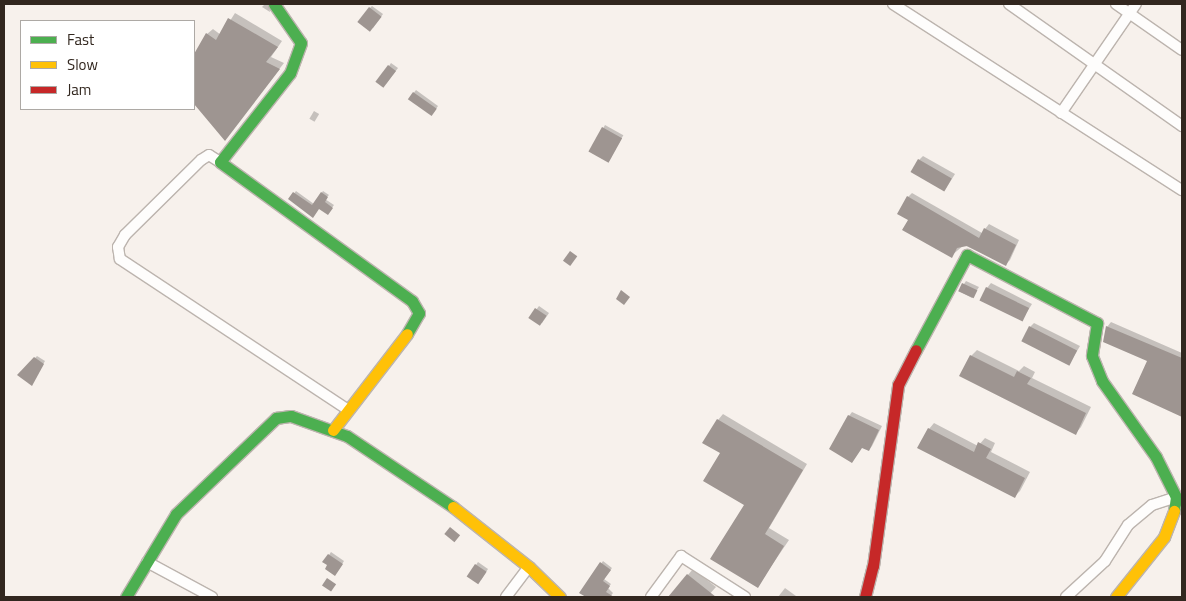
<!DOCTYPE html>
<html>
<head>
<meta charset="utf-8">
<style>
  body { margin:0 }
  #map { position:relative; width:1186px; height:601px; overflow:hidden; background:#f7f1ec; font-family:"Titillium Web",sans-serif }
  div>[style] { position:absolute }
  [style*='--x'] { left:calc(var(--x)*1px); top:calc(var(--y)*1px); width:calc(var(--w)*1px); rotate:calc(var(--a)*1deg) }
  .shadow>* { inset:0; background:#0003; transform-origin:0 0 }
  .building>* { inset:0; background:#9e9591; transform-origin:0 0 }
  .roads { filter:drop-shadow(1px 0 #bcb4ae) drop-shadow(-1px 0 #bcb4ae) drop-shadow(0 1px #bcb4ae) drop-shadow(0 -1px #bcb4ae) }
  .street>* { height:10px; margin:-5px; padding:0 5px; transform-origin:5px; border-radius:5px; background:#fefdfc }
  .fast>* { height:11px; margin:-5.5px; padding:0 5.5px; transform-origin:5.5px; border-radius:5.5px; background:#4caf50 }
  .slow>* { height:11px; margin:-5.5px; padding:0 5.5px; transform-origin:5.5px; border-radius:5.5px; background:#ffc107 }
  .jam>* { height:11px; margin:-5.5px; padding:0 5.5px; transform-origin:5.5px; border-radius:5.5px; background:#c62828 }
  span { translate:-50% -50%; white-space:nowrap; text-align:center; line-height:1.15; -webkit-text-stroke:5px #fff; paint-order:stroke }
  .frame { position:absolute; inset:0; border:5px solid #32271f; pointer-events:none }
  .legend { position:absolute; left:20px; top:20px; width:175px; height:90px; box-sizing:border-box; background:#fff; border:1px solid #ada9a5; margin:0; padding:6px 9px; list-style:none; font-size:15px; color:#32271f }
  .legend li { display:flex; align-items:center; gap:10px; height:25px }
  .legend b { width:25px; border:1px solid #ada9a5 }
</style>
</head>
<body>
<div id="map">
  <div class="shadow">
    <div style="clip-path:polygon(265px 4px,269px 4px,270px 12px,262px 7px)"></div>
    <div style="clip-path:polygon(372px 6px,383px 14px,373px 28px,370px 8px)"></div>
    <div style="clip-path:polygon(235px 13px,282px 41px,271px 57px,284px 63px,225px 139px,194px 102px,194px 56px,207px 34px,213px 29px,221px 35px)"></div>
    <div style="clip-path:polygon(391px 63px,398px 68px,386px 84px,389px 66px)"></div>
    <div style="clip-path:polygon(416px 90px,438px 106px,434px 112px,409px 99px)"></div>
    <div style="left:314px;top:111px;width:6px;height:9px;rotate:31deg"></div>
    <div style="left:605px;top:125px;width:21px;height:30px;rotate:29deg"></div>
    <div style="clip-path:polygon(923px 156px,955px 174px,945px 190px,919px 160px)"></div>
    <div style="clip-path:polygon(296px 191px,314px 204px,323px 191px,329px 195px,325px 199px,334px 205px,329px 212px,290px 199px)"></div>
    <div style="clip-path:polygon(912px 193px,982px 233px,989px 224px,1019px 240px,1010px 260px,1006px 264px,964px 245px,951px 256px,910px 220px,908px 197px)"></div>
    <div style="clip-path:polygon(966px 281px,979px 287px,972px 298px,959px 291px)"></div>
    <div style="clip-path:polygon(991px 283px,1032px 304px,1022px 320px,987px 288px)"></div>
    <div style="clip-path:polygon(539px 306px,549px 313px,542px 323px,530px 318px)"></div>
    <div style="clip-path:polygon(1111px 322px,1182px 353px,1182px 416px,1134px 393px,1149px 361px,1107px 327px)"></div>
    <div style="clip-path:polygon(1034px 323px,1080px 346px,1070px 363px,1030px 327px)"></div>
    <div style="clip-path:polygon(977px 350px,1019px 371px,1024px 366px,1035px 372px,1032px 378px,1091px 407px,1081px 427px,1076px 433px,971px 356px)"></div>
    <div style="clip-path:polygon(37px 356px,45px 361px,33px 382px,19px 375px)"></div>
    <div style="clip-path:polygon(852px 412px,882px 426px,872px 446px,869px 450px,862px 447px,852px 461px,849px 416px)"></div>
    <div style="clip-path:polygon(723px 414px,807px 464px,769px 528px,789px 540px,757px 587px,746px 505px,718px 420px)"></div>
    <div style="clip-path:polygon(934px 423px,978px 446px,985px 438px,995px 443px,991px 452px,1030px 472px,1020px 491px,1014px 497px,929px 429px)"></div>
    <div style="clip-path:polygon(331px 552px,344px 561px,337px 572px,329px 555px)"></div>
    <div style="clip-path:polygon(603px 561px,612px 568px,604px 579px,611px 584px,608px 588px,613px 593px,610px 597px,586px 597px,581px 593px)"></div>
    <div style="clip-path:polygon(478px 562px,488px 569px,481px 580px,476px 565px)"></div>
    <div style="clip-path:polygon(693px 569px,716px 587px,707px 597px,669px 597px)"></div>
    <div style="clip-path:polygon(785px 588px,796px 596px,795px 597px,778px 597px)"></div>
  </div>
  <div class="building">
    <div style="left:369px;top:7px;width:16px;height:19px;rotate:38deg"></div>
    <div style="clip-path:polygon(228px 18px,278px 47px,266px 62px,280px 69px,225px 141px,194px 104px,194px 54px,206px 33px,216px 40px)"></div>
    <div style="left:388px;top:65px;width:10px;height:21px;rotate:37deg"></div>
    <div style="left:413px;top:92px;width:29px;height:9px;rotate:35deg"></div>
    <div style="left:602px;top:127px;width:23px;height:28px;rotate:29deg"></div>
    <div style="left:918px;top:159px;width:39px;height:15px;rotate:30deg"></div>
    <div style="clip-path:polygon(293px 192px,312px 205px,321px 192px,328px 197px,325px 202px,333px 208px,328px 215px,319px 209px,313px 218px,288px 199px)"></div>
    <div style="clip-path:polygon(907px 196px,979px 238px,984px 228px,1016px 245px,1006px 266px,967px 246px,957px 248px,952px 258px,902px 230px,908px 220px,897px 214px)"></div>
    <div style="left:570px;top:251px;width:9px;height:12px;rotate:36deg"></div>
    <div style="left:962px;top:283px;width:17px;height:9px;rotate:25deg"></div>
    <div style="left:986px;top:287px;width:48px;height:15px;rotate:26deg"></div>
    <div style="clip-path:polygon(621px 290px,630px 297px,624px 305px,616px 299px)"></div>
    <div style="left:535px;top:308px;width:14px;height:12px;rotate:34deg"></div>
    <div style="left:1029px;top:326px;width:54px;height:17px;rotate:27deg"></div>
    <div style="clip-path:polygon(1106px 326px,1182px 358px,1182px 417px,1132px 394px,1147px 361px,1103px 342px)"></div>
    <div style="clip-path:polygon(970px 355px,1014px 377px,1017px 371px,1031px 378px,1027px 384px,1086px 413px,1076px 435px,959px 376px)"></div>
    <div style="clip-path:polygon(34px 357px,44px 364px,32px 386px,17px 375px)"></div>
    <div style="clip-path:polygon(848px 415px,879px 430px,869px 451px,862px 448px,852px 463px,829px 449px)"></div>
    <div style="clip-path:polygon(717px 419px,803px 470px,765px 534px,784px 546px,758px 588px,710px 559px,744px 505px,703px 481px,720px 453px,702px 443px)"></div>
    <div style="clip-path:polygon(928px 428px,974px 452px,978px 442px,991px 449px,986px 458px,1025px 478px,1015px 498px,917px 448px)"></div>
    <div style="left:450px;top:527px;width:13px;height:9px;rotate:39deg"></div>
    <div style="clip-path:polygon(328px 554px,343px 564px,335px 576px,325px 569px,327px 565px,322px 562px)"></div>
    <div style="clip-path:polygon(600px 562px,611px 570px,603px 581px,610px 586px,606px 592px,614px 597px,586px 597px,579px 593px)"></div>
    <div style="left:475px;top:564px;width:14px;height:15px;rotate:34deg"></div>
    <div style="clip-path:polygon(687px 574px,716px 597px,668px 597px)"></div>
    <div style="left:327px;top:578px;width:11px;height:9px;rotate:34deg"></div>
  </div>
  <div class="roads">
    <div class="street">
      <div style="--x:893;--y:4;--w:344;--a:32.8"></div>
      <div style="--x:1009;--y:4;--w:212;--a:35.2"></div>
      <div style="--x:1116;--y:4;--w:80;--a:34.9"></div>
      <div style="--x:1061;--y:113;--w:132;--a:-55.5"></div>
      <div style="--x:220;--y:162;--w:13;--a:-148"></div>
      <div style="--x:209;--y:155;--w:9;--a:148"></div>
      <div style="--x:201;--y:160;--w:107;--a:135.4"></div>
      <div style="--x:125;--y:235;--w:14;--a:120"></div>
      <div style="--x:118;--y:247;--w:12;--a:81"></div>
      <div style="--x:120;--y:259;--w:273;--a:33.5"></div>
      <div style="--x:147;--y:562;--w:74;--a:28.3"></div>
      <div style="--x:506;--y:597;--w:38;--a:-53"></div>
      <div style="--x:651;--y:597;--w:51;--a:-53.8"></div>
      <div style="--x:681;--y:556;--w:76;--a:32.6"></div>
      <div style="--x:1066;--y:597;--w:53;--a:-42.7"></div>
      <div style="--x:1105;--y:561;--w:43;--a:-57.4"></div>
      <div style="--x:1128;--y:525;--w:31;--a:-40"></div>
      <div style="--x:1152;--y:505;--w:25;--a:-18"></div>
      <div style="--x:1176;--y:497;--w:9;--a:49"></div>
    </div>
    <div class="fast">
      <div style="--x:274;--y:4;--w:47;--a:55.3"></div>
      <div style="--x:301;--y:43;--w:32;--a:110"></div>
      <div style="--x:290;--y:73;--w:113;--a:128.2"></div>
      <div style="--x:220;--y:162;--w:237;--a:35.9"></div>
      <div style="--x:412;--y:301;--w:14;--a:60"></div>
      <div style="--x:419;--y:313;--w:24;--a:120"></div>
      <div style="--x:916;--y:350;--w:108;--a:-61.8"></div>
      <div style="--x:967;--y:255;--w:147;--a:27.6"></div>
      <div style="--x:1097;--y:323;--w:33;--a:99"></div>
      <div style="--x:1092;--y:356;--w:27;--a:68"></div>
      <div style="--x:1102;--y:381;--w:93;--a:54.6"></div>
      <div style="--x:1156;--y:457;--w:45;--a:63.4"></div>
      <div style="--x:1176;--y:497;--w:14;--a:98"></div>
      <div style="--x:126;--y:597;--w:97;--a:-58.9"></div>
      <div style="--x:176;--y:514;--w:139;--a:-43.8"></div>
      <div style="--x:276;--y:418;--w:15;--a:-8"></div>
      <div style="--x:291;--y:416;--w:59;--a:19.7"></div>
      <div style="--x:347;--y:436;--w:128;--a:33.8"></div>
    </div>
    <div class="slow">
      <div style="--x:333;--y:430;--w:121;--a:-52.4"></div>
      <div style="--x:453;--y:507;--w:97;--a:38.3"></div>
      <div style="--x:529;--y:567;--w:43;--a:44.1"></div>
      <div style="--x:1116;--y:597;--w:77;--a:-51.3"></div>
      <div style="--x:1164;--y:537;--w:28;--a:-69"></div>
    </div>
    <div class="jam">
      <div style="--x:865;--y:597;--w:32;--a:-76"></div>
      <div style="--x:873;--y:566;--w:183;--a:-82.1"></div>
      <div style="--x:898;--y:385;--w:39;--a:-63"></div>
    </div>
  </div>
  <div class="frame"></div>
  <ul class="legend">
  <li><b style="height:6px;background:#4caf50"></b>Fast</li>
  <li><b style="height:6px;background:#ffc107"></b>Slow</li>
  <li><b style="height:6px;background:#c62828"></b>Jam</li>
  </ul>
</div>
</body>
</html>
